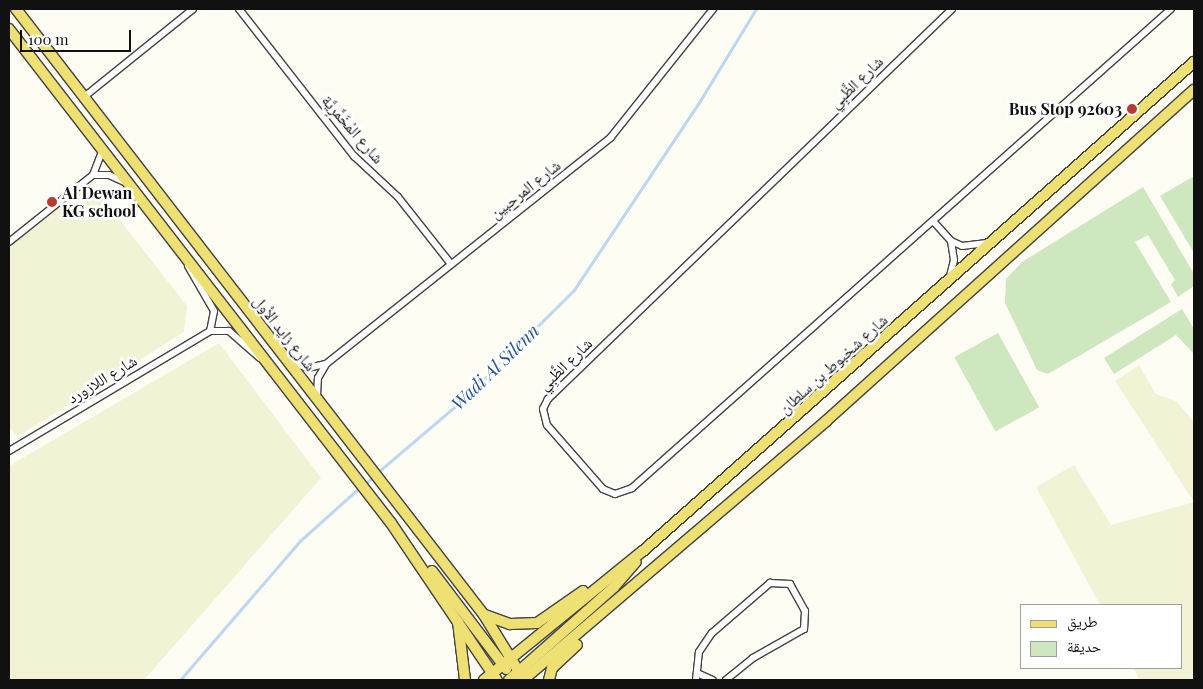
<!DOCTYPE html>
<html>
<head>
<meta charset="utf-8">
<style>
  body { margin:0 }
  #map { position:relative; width:1203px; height:689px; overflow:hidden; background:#fefdf4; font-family:"Playfair Display","Noto Naskh Arabic",serif }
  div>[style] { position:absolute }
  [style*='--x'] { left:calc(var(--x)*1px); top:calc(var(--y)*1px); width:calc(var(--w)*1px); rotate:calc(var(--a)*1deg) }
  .farmland>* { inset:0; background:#f2f3d5 }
  .green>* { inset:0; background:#cee7bf; transform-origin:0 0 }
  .stream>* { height:2.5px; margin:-1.25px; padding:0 1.25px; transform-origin:1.25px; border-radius:1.25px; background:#bcd7f2 }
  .roads { filter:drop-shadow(1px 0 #434343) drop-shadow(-1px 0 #434343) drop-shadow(0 1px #434343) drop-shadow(0 -1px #434343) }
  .street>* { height:6px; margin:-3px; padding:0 3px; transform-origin:3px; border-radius:3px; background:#fff }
  .primary>* { height:10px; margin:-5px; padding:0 5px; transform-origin:5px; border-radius:5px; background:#eee073 }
  .dots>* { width:14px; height:14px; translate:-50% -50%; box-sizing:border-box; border:2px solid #fff; border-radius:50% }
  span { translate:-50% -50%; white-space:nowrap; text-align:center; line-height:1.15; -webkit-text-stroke:5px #fff; paint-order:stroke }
  .street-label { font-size:16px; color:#101010 }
  .poi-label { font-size:16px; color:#101010; font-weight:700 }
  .right { translate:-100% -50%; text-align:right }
  .left { translate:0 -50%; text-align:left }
  .water-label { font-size:18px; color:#215599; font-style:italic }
  .frame { position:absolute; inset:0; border:10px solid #101010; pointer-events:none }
  .legend { position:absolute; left:1020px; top:604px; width:162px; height:65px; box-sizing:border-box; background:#fff; border:1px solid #9f9f9f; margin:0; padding:6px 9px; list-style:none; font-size:15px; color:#101010 }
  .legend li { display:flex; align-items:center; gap:10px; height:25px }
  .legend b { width:25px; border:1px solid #9f9f9f }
  .scale { position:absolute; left:20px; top:30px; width:111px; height:22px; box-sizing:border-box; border:2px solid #101010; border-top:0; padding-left:6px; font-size:15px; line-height:18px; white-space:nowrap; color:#101010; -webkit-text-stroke:4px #fff; paint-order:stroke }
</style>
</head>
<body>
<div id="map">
  <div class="farmland">
    <div style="clip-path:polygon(91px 183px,187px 306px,184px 332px,17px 437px,9px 426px,9px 247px)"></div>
    <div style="clip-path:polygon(219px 343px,321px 478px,144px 680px,9px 680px,9px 466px)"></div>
    <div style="clip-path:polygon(1139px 365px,1156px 394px,1176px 401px,1194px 422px,1194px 680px,1140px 680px,1133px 668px,1182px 668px,1182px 605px,1100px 605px,1036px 487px,1074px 465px,1111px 525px,1194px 502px,1115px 381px)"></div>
  </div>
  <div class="green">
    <div style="clip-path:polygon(1194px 176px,1194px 253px,1160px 196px)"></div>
    <div style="clip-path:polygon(1143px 187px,1194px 274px,1194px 286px,1178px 297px,1171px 284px,1175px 280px,1148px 235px,1135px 242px,1171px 302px,1048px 374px,1037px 370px,1005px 303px,1006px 279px,1022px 262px)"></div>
    <div style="clip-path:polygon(1182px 309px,1194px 329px,1194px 354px,1176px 335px,1114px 374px,1104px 358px)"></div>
    <div style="left:998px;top:333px;width:85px;height:50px;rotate:61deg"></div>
  </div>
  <div class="stream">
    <div style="--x:377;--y:473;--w:114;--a:-40.4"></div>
    <div style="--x:464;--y:399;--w:155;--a:-44.7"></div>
    <div style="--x:574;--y:290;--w:227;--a:-56.3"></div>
    <div style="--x:700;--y:101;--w:108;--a:-58.7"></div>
    <div style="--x:364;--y:485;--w:12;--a:-42"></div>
    <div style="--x:180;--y:680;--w:184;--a:-49.2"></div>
    <div style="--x:300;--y:541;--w:79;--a:-41.9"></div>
  </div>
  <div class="roads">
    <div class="street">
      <div style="--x:239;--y:9;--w:187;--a:52"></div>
      <div style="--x:354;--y:156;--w:60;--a:43"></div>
      <div style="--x:398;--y:197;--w:85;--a:51.7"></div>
      <div style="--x:952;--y:9;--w:562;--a:136.01"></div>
      <div style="--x:548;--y:399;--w:11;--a:117"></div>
      <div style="--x:543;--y:409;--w:16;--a:76"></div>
      <div style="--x:547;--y:425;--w:85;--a:48.8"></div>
      <div style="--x:603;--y:489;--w:13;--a:23"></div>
      <div style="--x:615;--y:494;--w:18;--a:-19"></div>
      <div style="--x:632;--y:488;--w:721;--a:-41.63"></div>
      <div style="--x:84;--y:97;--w:140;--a:-38.9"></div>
      <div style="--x:93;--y:175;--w:16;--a:0"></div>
      <div style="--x:109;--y:175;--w:17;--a:24"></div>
      <div style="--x:933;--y:221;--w:27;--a:48"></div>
      <div style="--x:951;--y:241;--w:12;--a:24"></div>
      <div style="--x:962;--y:246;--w:25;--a:-7"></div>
      <div style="--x:9;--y:242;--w:107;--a:-38.6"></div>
      <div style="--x:93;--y:175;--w:26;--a:-69"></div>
      <div style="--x:188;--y:266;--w:52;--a:60"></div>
      <div style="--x:214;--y:311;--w:20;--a:101"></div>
      <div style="--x:950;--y:276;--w:16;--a:-76"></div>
      <div style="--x:954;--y:260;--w:19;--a:-99"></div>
      <div style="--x:292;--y:363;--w:17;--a:17"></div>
      <div style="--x:308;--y:368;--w:17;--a:-13"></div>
      <div style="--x:317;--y:396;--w:18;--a:-87"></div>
      <div style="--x:318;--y:378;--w:16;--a:-60"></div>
      <div style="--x:326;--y:364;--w:364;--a:-38.5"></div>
      <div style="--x:611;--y:137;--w:164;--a:-51.4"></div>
      <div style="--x:9;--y:451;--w:234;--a:-30.8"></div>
      <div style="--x:210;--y:331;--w:19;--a:0"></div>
      <div style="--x:229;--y:331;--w:41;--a:41.1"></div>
      <div style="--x:697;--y:673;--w:17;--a:24"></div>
      <div style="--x:696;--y:680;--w:28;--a:-84"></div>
      <div style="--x:699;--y:652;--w:23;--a:-56"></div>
      <div style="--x:712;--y:633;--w:77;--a:-40.8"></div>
      <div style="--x:770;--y:583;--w:20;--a:3"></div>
      <div style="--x:790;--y:584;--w:31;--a:61"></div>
      <div style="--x:805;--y:611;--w:18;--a:93"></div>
      <div style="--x:804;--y:629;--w:59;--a:150.4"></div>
      <div style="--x:753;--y:658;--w:35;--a:141"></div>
    </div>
    <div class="primary">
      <div style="--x:16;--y:9;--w:766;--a:52.32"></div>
      <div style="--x:484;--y:615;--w:76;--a:58.4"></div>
      <div style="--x:9;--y:29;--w:624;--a:52.29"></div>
      <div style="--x:391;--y:523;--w:189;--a:56"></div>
      <div style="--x:432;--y:571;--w:123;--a:52.9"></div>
      <div style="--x:485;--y:615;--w:27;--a:20"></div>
      <div style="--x:510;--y:624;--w:27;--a:-2"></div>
      <div style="--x:537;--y:623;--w:56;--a:-34.8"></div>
      <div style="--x:458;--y:622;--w:58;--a:83.1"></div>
      <div style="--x:484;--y:680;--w:205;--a:-39.1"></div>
      <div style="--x:643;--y:551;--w:737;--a:-41.59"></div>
      <div style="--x:509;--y:680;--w:140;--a:-41.5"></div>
      <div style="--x:614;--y:587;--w:33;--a:-49"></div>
      <div style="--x:523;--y:680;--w:399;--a:-40.5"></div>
      <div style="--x:826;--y:421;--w:495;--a:-42"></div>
      <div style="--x:549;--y:680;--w:12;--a:-76"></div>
      <div style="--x:552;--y:668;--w:34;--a:-43"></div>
    </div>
  </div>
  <div class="dots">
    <div style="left:1132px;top:109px;background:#b63c31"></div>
    <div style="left:52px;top:202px;background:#b63c31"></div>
  </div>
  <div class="street-label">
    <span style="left:856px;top:82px;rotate:-44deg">شارع الظَّبِي</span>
    <span style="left:353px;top:129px;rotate:49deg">شارع المْخَمَّرِيَّة</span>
    <span style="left:525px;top:189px;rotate:-38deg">شارع المرحبين</span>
    <span style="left:285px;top:333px;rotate:52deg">شارع زايد الأول</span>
    <span style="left:565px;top:364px;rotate:-44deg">شارع الظَّبِي</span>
    <span style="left:833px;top:364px;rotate:-42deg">شارع شخبوط بن سلطان</span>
    <span style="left:102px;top:379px;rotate:-31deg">شارع اللازورد</span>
  </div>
  <div class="poi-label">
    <span class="right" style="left:1122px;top:109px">Bus Stop 92603</span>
    <span class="left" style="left:62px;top:202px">Al Dewan<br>KG school</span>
  </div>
  <div class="water-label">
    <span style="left:495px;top:367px;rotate:-44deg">Wadi Al Silenn</span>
  </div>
  <div class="frame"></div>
  <ul class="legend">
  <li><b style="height:6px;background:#eee073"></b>طريق</li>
  <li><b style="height:14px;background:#cee7bf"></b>حديقة</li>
  </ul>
  <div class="scale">100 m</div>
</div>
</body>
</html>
